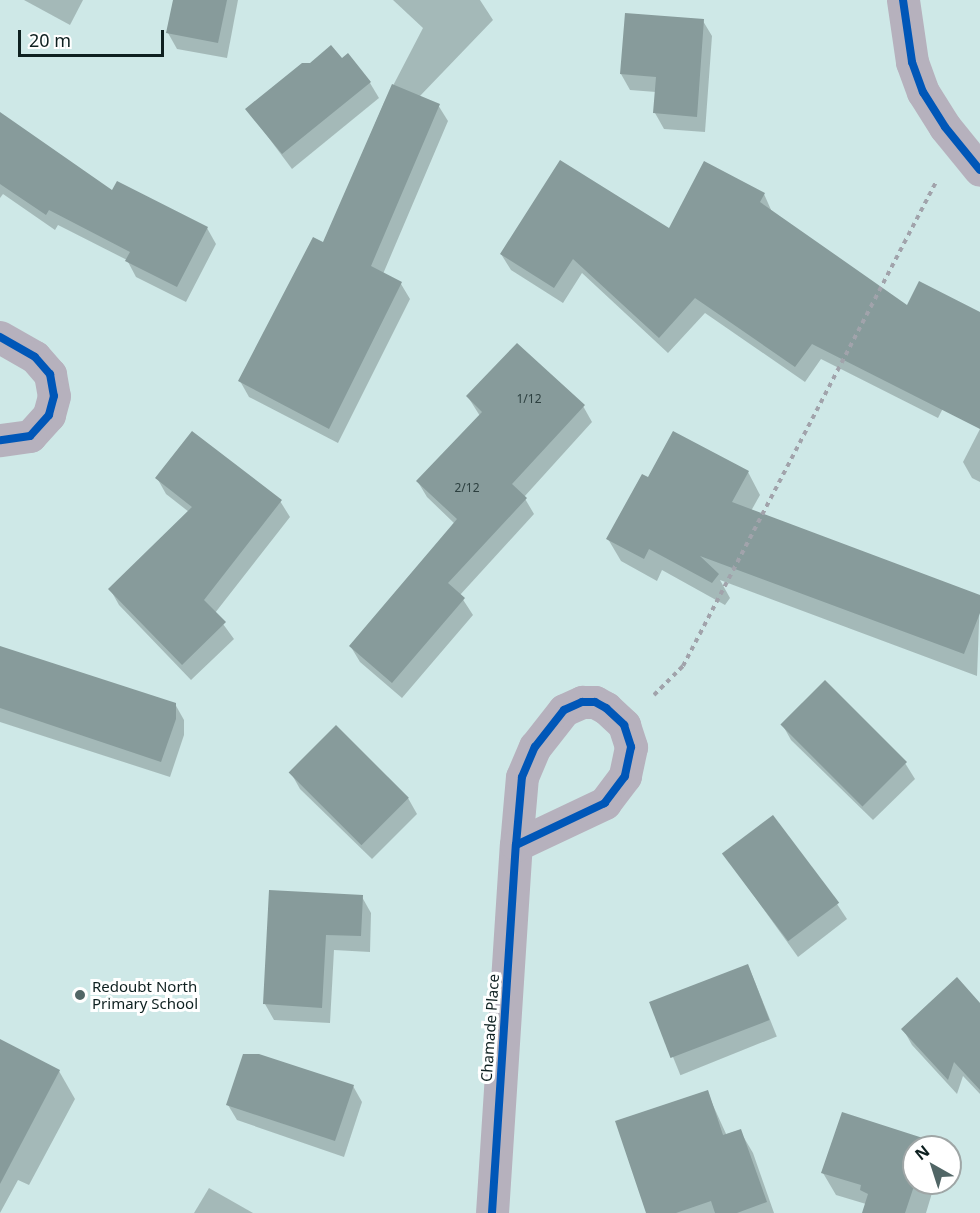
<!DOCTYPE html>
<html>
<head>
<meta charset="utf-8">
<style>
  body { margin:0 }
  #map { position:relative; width:980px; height:1213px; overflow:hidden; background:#cee8e7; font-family:"Noto Sans",sans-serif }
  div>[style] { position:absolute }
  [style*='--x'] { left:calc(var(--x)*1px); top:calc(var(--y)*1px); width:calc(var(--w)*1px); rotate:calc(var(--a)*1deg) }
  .shadow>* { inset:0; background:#0003; transform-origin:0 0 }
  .building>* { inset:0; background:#879b9b; transform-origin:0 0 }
  .path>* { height:4px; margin-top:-2px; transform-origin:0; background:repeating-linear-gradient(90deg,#a1a3ab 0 4.5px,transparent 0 9px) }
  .minor>* { height:33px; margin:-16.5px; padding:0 16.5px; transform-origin:16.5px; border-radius:16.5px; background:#b6b1bd }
  .cycleway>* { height:8px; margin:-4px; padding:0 4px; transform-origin:4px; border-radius:4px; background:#0057b8 }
  .dots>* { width:16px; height:16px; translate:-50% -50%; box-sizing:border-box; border:3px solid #fff; border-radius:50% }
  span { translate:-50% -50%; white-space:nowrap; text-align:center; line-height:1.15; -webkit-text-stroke:6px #fff; paint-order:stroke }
  .number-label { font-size:12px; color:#2c3f3f }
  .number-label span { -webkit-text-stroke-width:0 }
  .poi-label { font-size:15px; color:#0e2020 }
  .left { translate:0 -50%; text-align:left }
  .street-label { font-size:15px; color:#0e2020 }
  .north { position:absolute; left:902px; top:1135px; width:60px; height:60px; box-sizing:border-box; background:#fff; border:2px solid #9fa6a6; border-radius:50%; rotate:321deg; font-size:16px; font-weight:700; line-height:24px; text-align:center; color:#0e2020 }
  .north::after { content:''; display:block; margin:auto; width:21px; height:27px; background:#516666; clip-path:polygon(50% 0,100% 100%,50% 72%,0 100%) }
  .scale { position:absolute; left:18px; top:30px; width:146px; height:27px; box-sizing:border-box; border:3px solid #0e2020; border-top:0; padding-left:8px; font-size:18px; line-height:21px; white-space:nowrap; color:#0e2020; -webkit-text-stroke:4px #fff; paint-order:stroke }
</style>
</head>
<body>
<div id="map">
  <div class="shadow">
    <div style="clip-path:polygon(24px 0,83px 0,70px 25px)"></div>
    <div style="clip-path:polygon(174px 0,238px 0,227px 58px,177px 49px,168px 33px)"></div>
    <div style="clip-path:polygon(393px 0,480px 0,493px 20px,419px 97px,438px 105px,448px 121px,383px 274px,401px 284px,410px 299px,338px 443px,249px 397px,240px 381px,324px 244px,384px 103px,423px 28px)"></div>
    <div style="clip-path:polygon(703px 21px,712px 36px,705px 132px,664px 129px,655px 113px,656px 92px,630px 90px,621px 74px)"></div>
    <div style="clip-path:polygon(341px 60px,370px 83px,379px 98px,292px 169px,247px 109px)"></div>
    <div style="clip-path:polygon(0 113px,113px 192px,207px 228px,216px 244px,186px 302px,136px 277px,127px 260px,58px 225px,55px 230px,3px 194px,0 198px)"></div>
    <div style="clip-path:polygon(764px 194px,772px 212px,908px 307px,980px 319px,980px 336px,938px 418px,821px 359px,805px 382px,705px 313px,668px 353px,582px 273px,563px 303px,511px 270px,501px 254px,670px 230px)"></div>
    <div style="clip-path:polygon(468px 397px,583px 406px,592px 422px,524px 497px,534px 514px,460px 595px,473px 615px,402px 698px,360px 662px,351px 647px,455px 524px,427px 497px,418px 482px,480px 416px)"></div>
    <div style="clip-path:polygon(980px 429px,980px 482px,972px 478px,963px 462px)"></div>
    <div style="clip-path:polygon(748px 472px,760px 495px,751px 511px,980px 596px,977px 676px,720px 580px,730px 598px,725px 605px,662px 570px,657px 581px,621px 561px,608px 539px,648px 479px)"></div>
    <div style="clip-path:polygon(157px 478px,280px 501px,290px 517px,215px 613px,234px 639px,191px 680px,119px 605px,110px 589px,189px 512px,166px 494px)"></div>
    <div style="clip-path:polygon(0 649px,175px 704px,184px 720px,184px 735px,170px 777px,0 722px)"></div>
    <div style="clip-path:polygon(782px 724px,905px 763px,915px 779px,873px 820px,791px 740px)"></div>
    <div style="clip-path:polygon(291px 773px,408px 798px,417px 814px,372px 859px,300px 789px)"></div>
    <div style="clip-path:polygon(724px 854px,837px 904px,847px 919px,798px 957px)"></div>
    <div style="clip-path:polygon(271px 892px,362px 897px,371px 913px,370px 952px,334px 950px,330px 1023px,274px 1020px,265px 1004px)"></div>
    <div style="left:748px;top:965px;width:77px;height:104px;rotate:68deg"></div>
    <div style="clip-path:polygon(980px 1005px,980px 1094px,963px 1076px,957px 1094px,912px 1045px,903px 1029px)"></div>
    <div style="clip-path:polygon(0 1040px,59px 1071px,75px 1099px,29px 1185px,18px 1180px,0 1213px)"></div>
    <div style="clip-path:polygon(353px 1086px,362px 1102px,344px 1157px,237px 1120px,228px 1105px)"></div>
    <div style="clip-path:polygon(707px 1092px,727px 1136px,740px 1131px,753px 1153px,774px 1213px,648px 1213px)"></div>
    <div style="clip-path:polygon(928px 1141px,932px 1147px,914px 1147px,914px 1183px,935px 1183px,926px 1213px,864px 1213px,866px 1204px,836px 1195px,823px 1173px)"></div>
    <div style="clip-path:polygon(209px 1188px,253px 1213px,194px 1213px)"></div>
  </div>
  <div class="building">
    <div style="clip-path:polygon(173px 0,227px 0,218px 43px,166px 33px)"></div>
    <div style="clip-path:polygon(625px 13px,704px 19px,697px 117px,653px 113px,656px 77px,620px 74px)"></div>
    <div style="clip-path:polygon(331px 45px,342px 58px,348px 53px,371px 82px,282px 154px,245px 109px,302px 63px,310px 63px)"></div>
    <div style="clip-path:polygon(392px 84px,440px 104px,371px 266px,402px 282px,329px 429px,238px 381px,313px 237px,323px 242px)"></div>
    <div style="clip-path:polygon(0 112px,112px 190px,117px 181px,208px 227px,177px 287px,125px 261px,130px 252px,49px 210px,46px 215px,0 184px)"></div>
    <div style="clip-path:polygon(560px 160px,669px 228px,704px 161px,765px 193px,760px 202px,907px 305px,919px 281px,980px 312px,980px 429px,812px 344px,795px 367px,695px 298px,659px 338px,573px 259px,554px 288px,500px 254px)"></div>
    <div style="clip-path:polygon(517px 343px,585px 405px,512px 484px,527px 498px,448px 583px,465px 598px,392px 683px,349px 646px,457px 519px,416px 481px,482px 412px,466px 396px)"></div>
    <div style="clip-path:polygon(192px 431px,282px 500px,204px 600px,226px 622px,182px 665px,108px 589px,192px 507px,155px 478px)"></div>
    <div style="clip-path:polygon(673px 431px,749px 471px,732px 502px,980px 595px,980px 613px,964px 654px,700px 556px,719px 574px,712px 583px,649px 549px,644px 559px,606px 539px,642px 474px,648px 477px)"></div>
    <div style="clip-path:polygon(0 646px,176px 703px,176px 719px,161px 762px,0 708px)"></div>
    <div style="left:825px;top:680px;width:116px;height:63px;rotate:45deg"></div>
    <div style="left:336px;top:725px;width:103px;height:67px;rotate:45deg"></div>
    <div style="left:773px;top:815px;width:110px;height:64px;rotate:53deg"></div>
    <div style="clip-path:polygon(269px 890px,363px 895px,361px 936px,326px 935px,322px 1008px,263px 1004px)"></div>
    <div style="left:748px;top:964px;width:60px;height:106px;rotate:69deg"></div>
    <div style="clip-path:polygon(957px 977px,980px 1003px,980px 1090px,954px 1062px,948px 1080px,901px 1029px)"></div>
    <div style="clip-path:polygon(0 1039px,60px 1070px,0 1184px)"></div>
    <div style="clip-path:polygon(243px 1054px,259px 1054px,354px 1085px,335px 1141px,226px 1105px)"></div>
    <div style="clip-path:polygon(708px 1090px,723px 1135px,741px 1129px,767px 1202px,737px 1213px,715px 1213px,711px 1201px,676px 1213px,646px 1213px,615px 1121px)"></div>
    <div style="clip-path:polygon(842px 1112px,929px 1140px,927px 1147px,914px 1147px,915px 1183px,905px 1213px,862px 1213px,868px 1194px,860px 1190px,861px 1185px,821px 1173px)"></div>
  </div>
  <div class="path">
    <div style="--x:654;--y:695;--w:41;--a:-45"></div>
    <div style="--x:683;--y:666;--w:546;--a:-62.4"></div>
  </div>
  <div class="minor">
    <div style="--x:903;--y:0;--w:63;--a:81.7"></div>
    <div style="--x:912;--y:62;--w:32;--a:70"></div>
    <div style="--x:923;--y:92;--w:41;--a:57.8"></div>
    <div style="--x:945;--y:127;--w:55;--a:50.9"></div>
    <div style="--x:0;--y:337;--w:40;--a:29.7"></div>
    <div style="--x:35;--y:357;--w:23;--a:49"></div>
    <div style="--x:50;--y:374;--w:22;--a:80"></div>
    <div style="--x:54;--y:396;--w:20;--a:105"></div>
    <div style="--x:49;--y:415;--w:28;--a:132"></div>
    <div style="--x:30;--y:436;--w:30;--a:172"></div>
    <div style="--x:492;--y:1213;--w:369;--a:-86.3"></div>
    <div style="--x:516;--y:845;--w:68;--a:-85"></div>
    <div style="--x:522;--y:777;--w:33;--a:-67"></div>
    <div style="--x:535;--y:747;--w:47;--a:-51.9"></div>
    <div style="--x:564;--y:710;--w:20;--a:-24"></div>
    <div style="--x:582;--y:702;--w:13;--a:0"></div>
    <div style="--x:595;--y:702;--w:13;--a:29"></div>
    <div style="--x:606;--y:708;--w:25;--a:43"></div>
    <div style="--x:624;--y:725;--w:23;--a:72"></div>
    <div style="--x:631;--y:747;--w:30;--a:102"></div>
    <div style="--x:625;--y:776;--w:34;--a:127"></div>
    <div style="--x:605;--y:803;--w:98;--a:154.7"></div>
  </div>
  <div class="cycleway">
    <div style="--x:903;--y:0;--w:63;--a:81.7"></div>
    <div style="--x:912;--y:62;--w:32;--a:70"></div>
    <div style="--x:923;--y:92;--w:41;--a:57.8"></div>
    <div style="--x:945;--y:127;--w:55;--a:50.9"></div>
    <div style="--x:0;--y:337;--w:40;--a:29.7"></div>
    <div style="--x:35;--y:357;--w:23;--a:49"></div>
    <div style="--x:50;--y:374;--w:22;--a:80"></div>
    <div style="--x:54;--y:396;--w:20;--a:105"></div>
    <div style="--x:49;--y:415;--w:28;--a:132"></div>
    <div style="--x:30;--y:436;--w:30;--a:172"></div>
    <div style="--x:492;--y:1213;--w:369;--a:-86.3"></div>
    <div style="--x:516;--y:845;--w:68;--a:-85"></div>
    <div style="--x:522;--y:777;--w:33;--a:-67"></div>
    <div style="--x:535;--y:747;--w:47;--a:-51.9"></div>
    <div style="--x:564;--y:710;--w:20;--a:-24"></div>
    <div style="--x:582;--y:702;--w:13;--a:0"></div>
    <div style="--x:595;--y:702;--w:13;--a:29"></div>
    <div style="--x:606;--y:708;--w:25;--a:43"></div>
    <div style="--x:624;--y:725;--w:23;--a:72"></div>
    <div style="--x:631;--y:747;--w:30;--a:102"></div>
    <div style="--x:625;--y:776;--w:34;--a:127"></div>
    <div style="--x:605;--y:803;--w:98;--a:154.7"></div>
  </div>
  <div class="dots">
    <div style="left:80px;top:995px;background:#516666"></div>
  </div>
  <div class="number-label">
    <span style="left:529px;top:399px">1/12</span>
    <span style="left:467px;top:488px">2/12</span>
  </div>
  <div class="poi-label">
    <span class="left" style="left:92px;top:995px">Redoubt North<br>Primary School</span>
  </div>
  <div class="street-label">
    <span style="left:490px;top:1028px;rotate:-86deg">Chamade Place</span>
  </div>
  <div class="north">N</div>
  <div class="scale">20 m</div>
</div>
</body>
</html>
